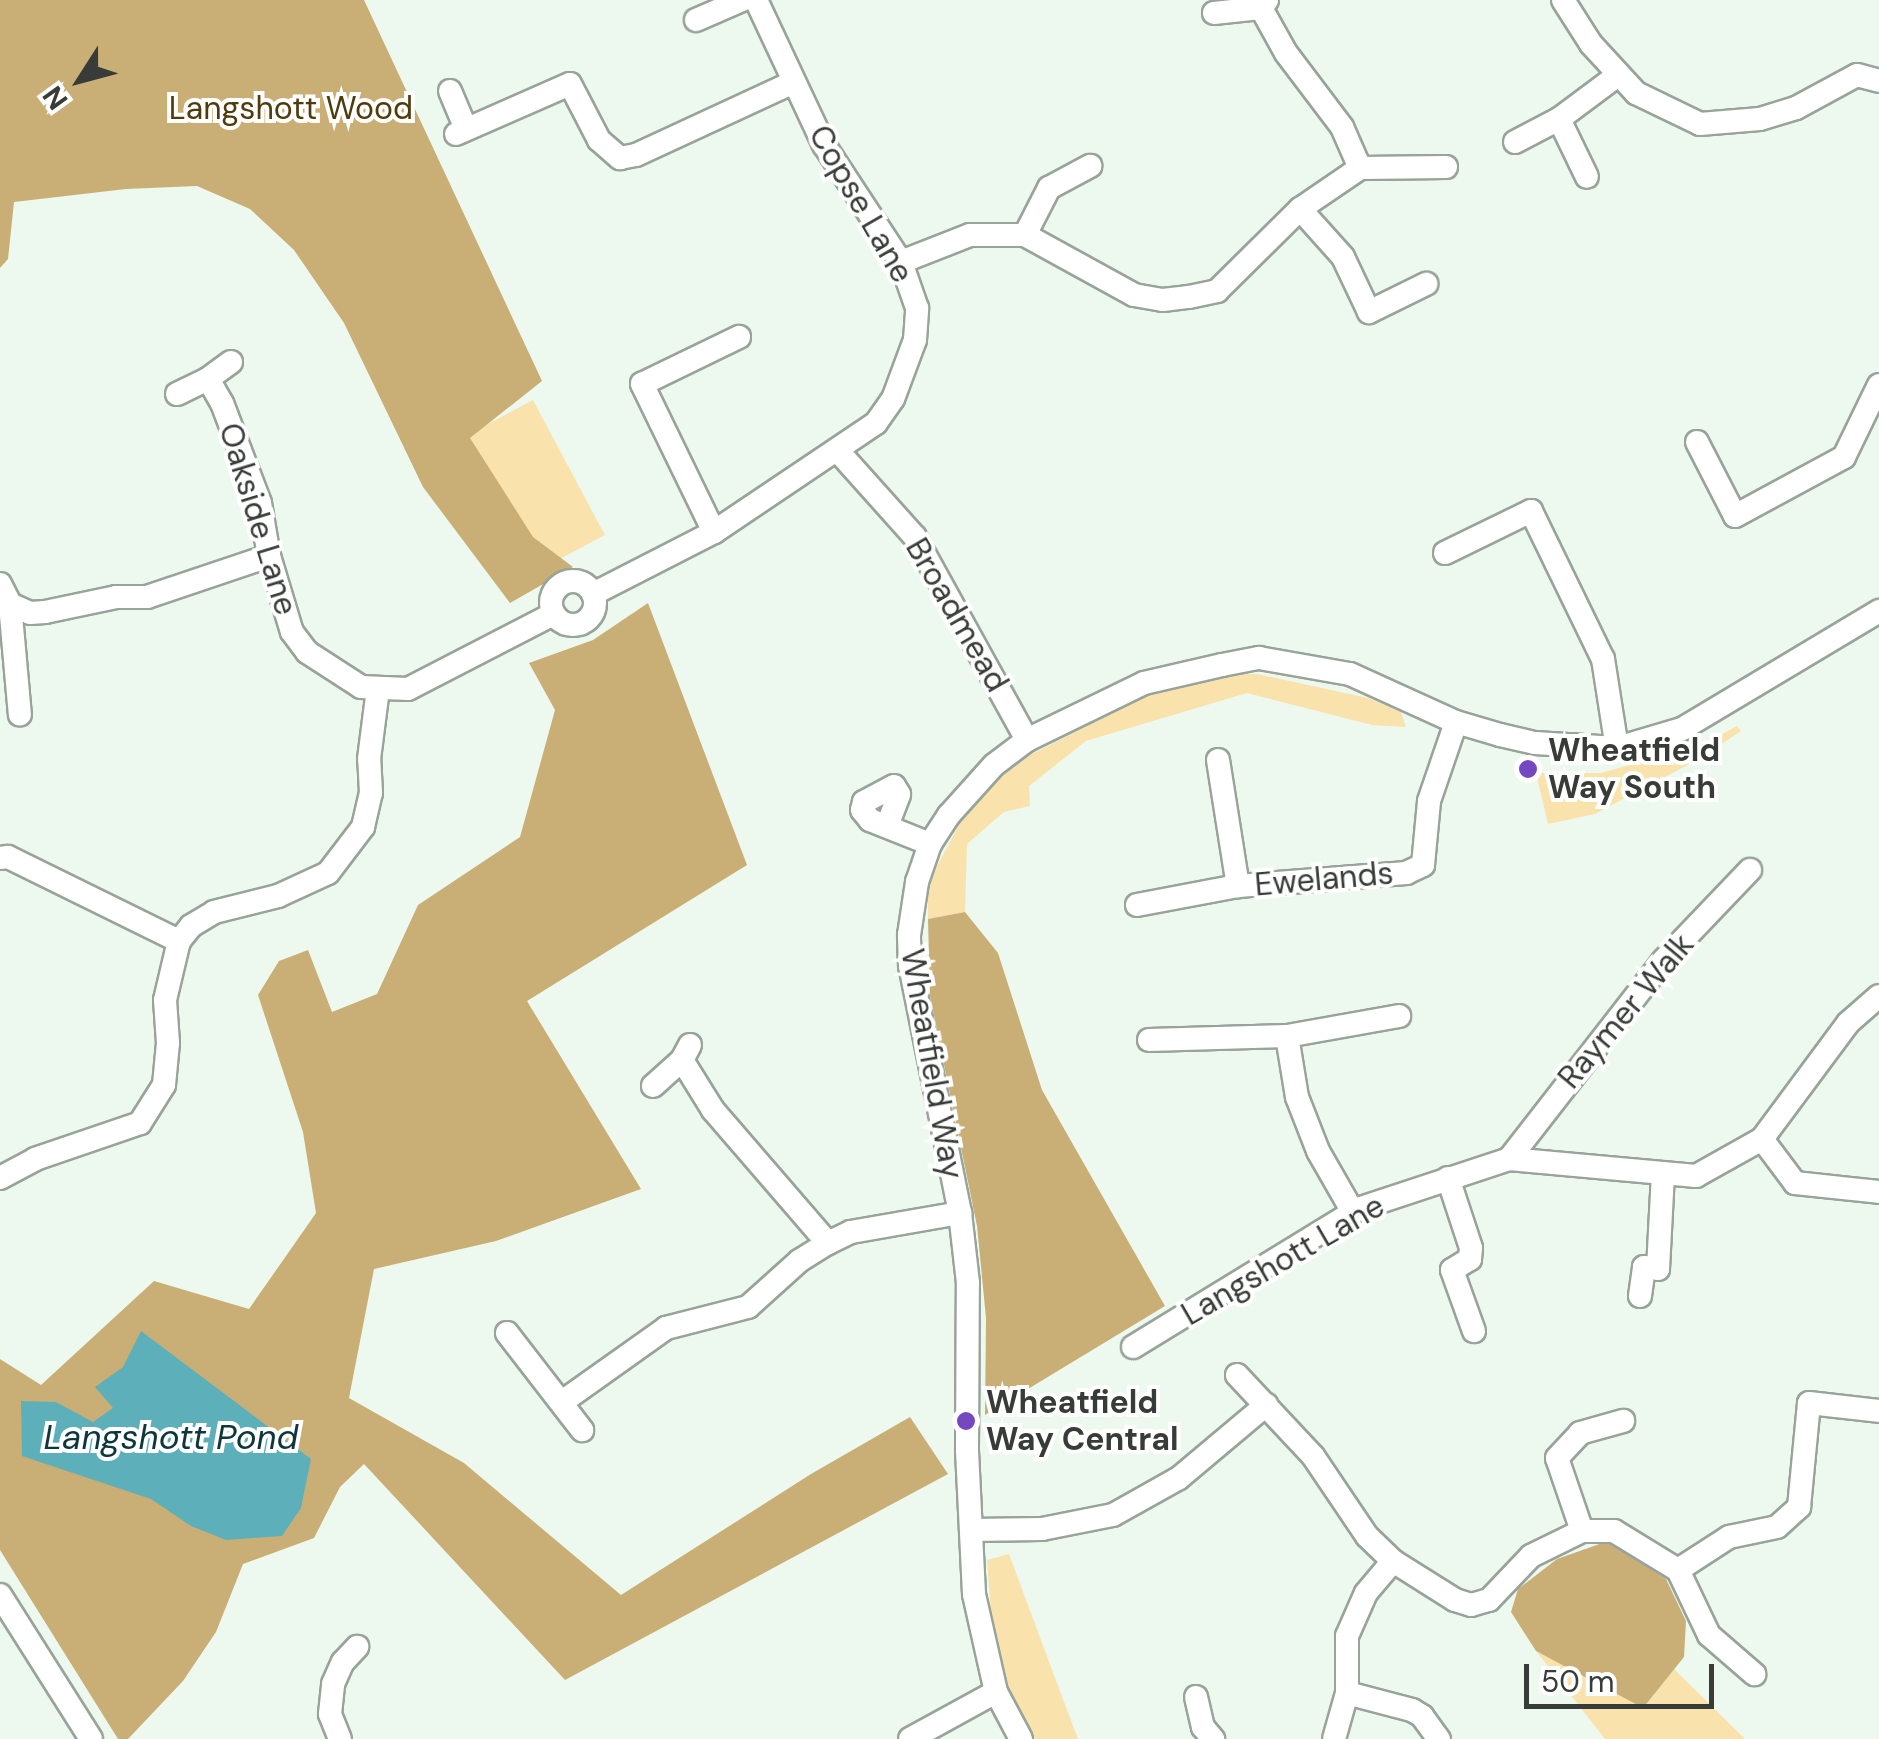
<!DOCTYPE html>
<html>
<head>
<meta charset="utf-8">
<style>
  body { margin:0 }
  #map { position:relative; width:1879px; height:1739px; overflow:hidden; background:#edf9ee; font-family:"DM Sans",sans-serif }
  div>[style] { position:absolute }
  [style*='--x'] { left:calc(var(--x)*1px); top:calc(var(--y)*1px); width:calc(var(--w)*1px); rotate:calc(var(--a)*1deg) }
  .green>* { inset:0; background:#fae2ac; transform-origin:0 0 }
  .forest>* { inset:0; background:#c9af75 }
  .water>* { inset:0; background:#5dafba }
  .roads { filter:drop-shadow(2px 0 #98a399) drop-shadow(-2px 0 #98a399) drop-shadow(0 2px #98a399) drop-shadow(0 -2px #98a399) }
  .minor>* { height:22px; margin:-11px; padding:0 11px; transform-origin:11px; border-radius:11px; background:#fff }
  .minor>.ring { margin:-11px; padding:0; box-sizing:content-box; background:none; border:22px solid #fff; border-radius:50% }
  .dots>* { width:28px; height:28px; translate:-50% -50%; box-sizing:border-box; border:5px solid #fff; border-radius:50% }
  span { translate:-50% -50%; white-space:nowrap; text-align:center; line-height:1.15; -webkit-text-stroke:8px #fff; paint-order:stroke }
  .park-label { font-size:32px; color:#4e3c0d }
  .street-label { font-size:32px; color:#383c38 }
  .poi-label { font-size:32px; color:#383c38; font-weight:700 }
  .left { translate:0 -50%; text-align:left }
  .water-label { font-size:35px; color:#0e363b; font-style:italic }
  .north { position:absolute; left:30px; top:30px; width:100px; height:100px; -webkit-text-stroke:8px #fff; paint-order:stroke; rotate:234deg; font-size:28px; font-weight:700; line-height:40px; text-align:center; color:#383c38 }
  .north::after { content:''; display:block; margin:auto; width:35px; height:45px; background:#383c38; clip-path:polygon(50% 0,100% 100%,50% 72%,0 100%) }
  .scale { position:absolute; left:1524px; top:1664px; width:190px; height:45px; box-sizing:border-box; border:5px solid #383c38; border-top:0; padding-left:12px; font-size:30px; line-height:35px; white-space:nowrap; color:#383c38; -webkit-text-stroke:8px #fff; paint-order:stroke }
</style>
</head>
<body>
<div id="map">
  <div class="green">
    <div style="left:533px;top:400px;width:153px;height:92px;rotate:62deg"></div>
    <div style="clip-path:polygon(1218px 674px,1257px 674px,1368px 698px,1401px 712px,1406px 727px,1372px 725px,1247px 693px,1086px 741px,1029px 786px,1030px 806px,1004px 812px,967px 844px,965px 912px,928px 919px,928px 892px,937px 866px,966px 812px,1008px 766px,1149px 695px)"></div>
    <div style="clip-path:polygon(1737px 726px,1741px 731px,1699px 759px,1595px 814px,1548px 824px,1536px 773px,1601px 773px,1704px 744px)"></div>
    <div style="clip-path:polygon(1009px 1554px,1055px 1678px,1078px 1739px,1035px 1739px,1008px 1691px,991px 1612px,987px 1560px)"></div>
    <div style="clip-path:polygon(1536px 1651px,1643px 1708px,1674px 1669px,1745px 1739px,1605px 1739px)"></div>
  </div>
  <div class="forest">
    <div style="clip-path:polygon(0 0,364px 0,542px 381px,470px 438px,533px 537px,573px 567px,510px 603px,423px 487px,344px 323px,294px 250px,250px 209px,197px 186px,126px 189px,14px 202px,8px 259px,0 268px)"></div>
    <div style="clip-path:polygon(648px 603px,747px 865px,527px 1001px,641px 1189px,496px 1241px,374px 1269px,349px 1398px,464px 1463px,621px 1595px,811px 1474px,910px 1417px,948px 1474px,565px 1680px,364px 1464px,340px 1487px,314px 1538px,243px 1564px,216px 1632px,183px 1681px,128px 1739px,118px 1739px,0 1550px,0 1359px,41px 1385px,154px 1281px,249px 1309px,316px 1213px,303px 1132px,258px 995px,279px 961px,308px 950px,332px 1012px,377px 994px,418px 905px,520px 837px,555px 710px,529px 663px,593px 640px)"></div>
    <div style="clip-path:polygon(965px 912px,998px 953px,1042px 1090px,1165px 1306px,985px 1415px,986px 1318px,977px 1226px,930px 996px,928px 919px)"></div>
    <div style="clip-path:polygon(1608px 1541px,1666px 1579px,1686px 1621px,1684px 1657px,1643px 1708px,1536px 1651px,1511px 1612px,1518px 1589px,1557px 1559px)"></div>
  </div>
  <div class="water">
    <div style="clip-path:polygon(141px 1331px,311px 1459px,301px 1508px,282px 1536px,226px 1540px,191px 1526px,151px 1499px,22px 1456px,21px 1401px,56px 1402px,93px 1422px,113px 1408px,95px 1387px,123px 1367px)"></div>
  </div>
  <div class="roads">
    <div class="minor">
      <div style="--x:1563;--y:0;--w:52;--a:57.5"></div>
      <div style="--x:1591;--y:44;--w:67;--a:47.4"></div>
      <div style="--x:1636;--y:93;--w:71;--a:25.8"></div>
      <div style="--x:1700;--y:124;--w:60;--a:-4.8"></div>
      <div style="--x:1760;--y:119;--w:38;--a:-17"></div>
      <div style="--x:1796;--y:108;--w:69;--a:-28.4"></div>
      <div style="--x:1857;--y:75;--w:23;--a:15"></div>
      <div style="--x:1261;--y:8;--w:51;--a:60.9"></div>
      <div style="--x:1286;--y:53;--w:93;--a:52.9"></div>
      <div style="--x:1342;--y:127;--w:45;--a:66.3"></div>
      <div style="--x:1214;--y:13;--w:47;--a:-6.1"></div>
      <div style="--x:1261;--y:8;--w:10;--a:-53"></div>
      <div style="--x:696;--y:20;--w:50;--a:-23.5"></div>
      <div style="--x:450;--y:91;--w:41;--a:67.2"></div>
      <div style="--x:1559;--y:119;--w:64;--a:64.2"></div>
      <div style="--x:456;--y:134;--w:124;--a:-23.7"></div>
      <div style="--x:570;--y:84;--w:63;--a:62.6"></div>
      <div style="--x:599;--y:140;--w:28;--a:41"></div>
      <div style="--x:620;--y:158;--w:16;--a:-11"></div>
      <div style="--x:636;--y:155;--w:172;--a:-24.8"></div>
      <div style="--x:1515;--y:142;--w:50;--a:-27.6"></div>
      <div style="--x:1559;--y:119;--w:74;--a:-36.7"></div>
      <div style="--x:1300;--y:209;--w:64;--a:48.1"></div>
      <div style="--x:1343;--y:257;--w:61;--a:64.7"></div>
      <div style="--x:1369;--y:312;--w:64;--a:-26.2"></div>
      <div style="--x:1025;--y:235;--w:53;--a:-62.9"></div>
      <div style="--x:1049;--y:188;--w:47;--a:-28.2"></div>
      <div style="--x:901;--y:262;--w:74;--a:-21.4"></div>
      <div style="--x:970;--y:235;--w:55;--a:0"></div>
      <div style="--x:1025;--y:235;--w:124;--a:28.8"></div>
      <div style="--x:1134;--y:295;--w:29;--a:10"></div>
      <div style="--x:1163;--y:300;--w:26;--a:-7"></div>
      <div style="--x:1189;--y:297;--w:29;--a:-12"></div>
      <div style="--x:1217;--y:291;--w:117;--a:-44.7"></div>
      <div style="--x:1300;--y:209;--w:73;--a:-34.3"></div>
      <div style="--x:1360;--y:168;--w:86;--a:-0.7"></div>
      <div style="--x:231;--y:362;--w:29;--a:144"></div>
      <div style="--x:208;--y:379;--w:28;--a:60"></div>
      <div style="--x:222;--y:403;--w:107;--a:69.2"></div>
      <div style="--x:260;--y:503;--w:54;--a:80.4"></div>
      <div style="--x:269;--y:556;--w:79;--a:73.2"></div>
      <div style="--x:292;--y:632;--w:25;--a:53"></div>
      <div style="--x:307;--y:652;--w:64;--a:32.9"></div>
      <div style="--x:361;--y:687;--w:47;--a:2.4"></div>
      <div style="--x:408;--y:689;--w:163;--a:-27.3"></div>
      <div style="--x:177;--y:394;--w:34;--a:-26"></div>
      <div style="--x:1697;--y:442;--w:83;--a:62.8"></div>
      <div style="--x:1735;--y:516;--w:124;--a:-28.4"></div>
      <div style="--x:1844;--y:457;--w:80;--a:-64.1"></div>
      <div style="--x:838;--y:451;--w:115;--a:48.2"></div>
      <div style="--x:915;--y:537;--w:232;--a:61.1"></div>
      <div style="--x:714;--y:532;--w:165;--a:-115.9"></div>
      <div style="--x:642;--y:384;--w:108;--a:-25.9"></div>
      <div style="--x:1445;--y:553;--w:96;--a:-26"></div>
      <div style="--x:1531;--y:511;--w:165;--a:64.1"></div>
      <div style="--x:1603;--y:659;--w:90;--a:81.1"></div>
      <div class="ring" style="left:551px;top:581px;width:22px;height:22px"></div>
      <div style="--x:0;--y:584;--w:22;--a:63"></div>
      <div style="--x:10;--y:604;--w:22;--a:24"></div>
      <div style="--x:30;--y:613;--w:15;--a:-4"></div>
      <div style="--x:45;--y:612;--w:73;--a:-11.9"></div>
      <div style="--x:116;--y:597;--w:31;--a:0"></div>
      <div style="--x:147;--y:597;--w:129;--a:-18.6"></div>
      <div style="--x:593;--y:594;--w:136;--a:-27.1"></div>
      <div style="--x:714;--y:532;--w:195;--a:-33.9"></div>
      <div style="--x:876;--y:423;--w:29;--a:-55"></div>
      <div style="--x:893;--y:399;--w:63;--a:-69.6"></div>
      <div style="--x:915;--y:340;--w:32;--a:-86"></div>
      <div style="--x:917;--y:308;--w:49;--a:-109.2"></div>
      <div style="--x:901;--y:262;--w:140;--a:-123.3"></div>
      <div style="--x:824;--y:145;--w:160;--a:-115.1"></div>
      <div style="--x:10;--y:604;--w:111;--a:84.9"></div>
      <div style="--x:1218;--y:760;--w:128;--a:81"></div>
      <div style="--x:887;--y:826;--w:34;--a:-69"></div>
      <div style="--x:899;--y:794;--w:9;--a:-122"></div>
      <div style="--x:894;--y:786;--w:34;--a:152"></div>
      <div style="--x:864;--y:802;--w:8;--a:104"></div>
      <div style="--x:862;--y:810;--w:13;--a:51"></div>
      <div style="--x:870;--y:820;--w:65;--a:21.8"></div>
      <div style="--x:0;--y:858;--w:8;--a:-7"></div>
      <div style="--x:8;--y:857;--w:191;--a:26.2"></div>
      <div style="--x:1137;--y:905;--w:103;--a:-10.7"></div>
      <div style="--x:1238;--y:886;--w:169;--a:-4.4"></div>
      <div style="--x:1406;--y:873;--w:19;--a:-25"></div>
      <div style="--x:1423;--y:865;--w:64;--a:-84.6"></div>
      <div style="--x:1429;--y:801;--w:83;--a:-71.1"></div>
      <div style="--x:1287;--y:1036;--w:62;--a:80.7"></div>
      <div style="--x:1297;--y:1097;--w:58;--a:68.7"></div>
      <div style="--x:1318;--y:1151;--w:70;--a:60.2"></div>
      <div style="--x:1149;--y:1040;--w:138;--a:-1.7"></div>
      <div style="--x:1287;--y:1036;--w:114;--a:-10.1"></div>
      <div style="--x:682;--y:1060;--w:59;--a:58.2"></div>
      <div style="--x:713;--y:1110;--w:176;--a:49.2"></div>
      <div style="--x:653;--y:1086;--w:39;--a:-42"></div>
      <div style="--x:682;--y:1060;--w:17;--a:-62"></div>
      <div style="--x:1762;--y:1139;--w:144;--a:-53.4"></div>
      <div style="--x:1848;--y:1023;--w:41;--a:-41.1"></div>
      <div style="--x:1509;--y:1159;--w:251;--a:-52.1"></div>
      <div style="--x:1663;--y:961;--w:126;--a:-46.3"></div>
      <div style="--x:0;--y:1178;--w:40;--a:-28"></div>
      <div style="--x:35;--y:1159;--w:111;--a:-18.9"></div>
      <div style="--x:140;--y:1123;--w:45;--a:-57.7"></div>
      <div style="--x:164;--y:1085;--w:42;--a:-84.6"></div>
      <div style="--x:168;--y:1043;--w:43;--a:-94"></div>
      <div style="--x:165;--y:1000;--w:61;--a:-76.7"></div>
      <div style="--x:179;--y:941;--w:19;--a:-51"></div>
      <div style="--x:191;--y:926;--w:27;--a:-31"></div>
      <div style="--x:214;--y:912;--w:66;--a:-14"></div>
      <div style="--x:278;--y:896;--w:55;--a:-24.7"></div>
      <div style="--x:328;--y:873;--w:58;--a:-52.7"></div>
      <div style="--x:363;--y:827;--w:35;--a:-77"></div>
      <div style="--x:371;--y:793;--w:34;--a:-93"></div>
      <div style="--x:369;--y:759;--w:71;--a:-82.7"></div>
      <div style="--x:1448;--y:1178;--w:74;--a:71.8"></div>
      <div style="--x:1471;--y:1248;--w:11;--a:95"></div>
      <div style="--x:1470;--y:1259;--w:21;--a:149"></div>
      <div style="--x:1452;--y:1270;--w:65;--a:70.2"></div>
      <div style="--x:1640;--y:1296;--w:29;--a:-82"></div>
      <div style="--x:1644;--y:1267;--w:14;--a:8"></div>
      <div style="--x:1658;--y:1269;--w:95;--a:-87"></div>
      <div style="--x:507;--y:1333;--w:123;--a:52.3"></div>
      <div style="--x:1133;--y:1347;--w:264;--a:-31.5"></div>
      <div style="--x:1358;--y:1209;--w:159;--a:-18.3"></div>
      <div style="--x:1509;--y:1159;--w:188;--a:5.2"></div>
      <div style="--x:1696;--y:1176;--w:76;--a:-29.3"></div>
      <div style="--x:1762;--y:1139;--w:55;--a:53.1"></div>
      <div style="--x:1795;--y:1183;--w:84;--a:6.1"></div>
      <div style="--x:1237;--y:1375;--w:111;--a:46.8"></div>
      <div style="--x:1313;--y:1456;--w:97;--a:56"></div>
      <div style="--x:1367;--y:1536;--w:36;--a:44"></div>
      <div style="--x:1393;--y:1561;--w:73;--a:32.2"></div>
      <div style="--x:1455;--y:1600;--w:17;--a:17"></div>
      <div style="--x:1471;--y:1605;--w:19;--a:-16"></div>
      <div style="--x:1489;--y:1600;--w:61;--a:-46.3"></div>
      <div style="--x:1531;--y:1556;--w:57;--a:-26.1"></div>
      <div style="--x:1582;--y:1531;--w:32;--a:0"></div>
      <div style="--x:1614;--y:1531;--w:75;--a:31.4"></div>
      <div style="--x:1678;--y:1570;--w:72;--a:64.5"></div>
      <div style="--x:1709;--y:1635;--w:60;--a:40.9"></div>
      <div style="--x:562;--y:1402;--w:128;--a:-35.4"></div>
      <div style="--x:666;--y:1328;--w:85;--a:-14.4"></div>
      <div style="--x:748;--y:1307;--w:69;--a:-42"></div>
      <div style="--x:799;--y:1261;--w:34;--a:-32"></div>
      <div style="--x:828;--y:1243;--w:25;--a:-26"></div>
      <div style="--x:851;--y:1232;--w:111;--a:-9.9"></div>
      <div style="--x:971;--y:1530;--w:71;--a:-0.8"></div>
      <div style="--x:1042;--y:1529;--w:72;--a:-11.2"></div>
      <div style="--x:1113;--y:1515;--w:76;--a:-29.3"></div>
      <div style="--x:1179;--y:1478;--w:114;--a:-40"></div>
      <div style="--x:1582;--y:1531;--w:77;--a:-108.9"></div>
      <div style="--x:1557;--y:1458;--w:34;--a:-47"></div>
      <div style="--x:1580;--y:1433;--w:45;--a:-15.6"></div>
      <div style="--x:1678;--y:1570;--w:61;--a:-32.9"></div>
      <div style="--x:1729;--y:1537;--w:49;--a:-11.8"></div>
      <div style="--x:1777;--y:1527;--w:30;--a:-42"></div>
      <div style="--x:1799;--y:1507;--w:104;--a:-84.5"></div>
      <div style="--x:1809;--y:1403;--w:70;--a:6.5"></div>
      <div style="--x:0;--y:1595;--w:170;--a:57.7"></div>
      <div style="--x:1347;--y:1693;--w:67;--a:14.7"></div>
      <div style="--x:1412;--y:1710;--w:12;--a:31"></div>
      <div style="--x:1422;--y:1716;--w:29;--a:54"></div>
      <div style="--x:1196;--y:1697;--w:31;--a:77"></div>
      <div style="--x:1203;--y:1727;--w:16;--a:50"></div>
      <div style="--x:340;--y:1739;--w:27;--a:-112"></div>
      <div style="--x:330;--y:1714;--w:30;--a:-84"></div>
      <div style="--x:333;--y:1684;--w:24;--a:-66"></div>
      <div style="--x:343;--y:1662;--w:21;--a:-47"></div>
      <div style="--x:910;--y:1739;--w:98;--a:-28.7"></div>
      <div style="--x:1021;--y:1739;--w:53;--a:-118"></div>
      <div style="--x:996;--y:1692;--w:100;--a:-102.7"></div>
      <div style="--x:974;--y:1594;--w:145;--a:-92.8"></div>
      <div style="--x:967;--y:1449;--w:166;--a:-89.7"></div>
      <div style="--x:968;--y:1283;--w:70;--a:-96.5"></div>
      <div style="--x:960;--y:1213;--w:252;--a:-101.4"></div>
      <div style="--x:910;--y:966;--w:31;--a:-92"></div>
      <div style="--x:909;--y:935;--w:54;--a:-81.4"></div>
      <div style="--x:917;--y:882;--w:40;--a:-71.1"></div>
      <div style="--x:930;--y:844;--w:35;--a:-57"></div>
      <div style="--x:949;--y:815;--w:67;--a:-48"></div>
      <div style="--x:994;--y:765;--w:41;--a:-37.1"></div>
      <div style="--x:1027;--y:740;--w:130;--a:-26"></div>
      <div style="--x:1144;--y:683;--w:80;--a:-13"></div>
      <div style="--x:1222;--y:665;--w:38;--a:-11"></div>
      <div style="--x:1259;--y:658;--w:92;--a:10"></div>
      <div style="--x:1350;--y:674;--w:116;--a:24.4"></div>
      <div style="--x:1456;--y:722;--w:46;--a:16.5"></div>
      <div style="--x:1500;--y:735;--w:36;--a:13"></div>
      <div style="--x:1535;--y:743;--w:82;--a:3.5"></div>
      <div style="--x:1617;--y:748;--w:68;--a:-16.3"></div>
      <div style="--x:1682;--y:729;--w:230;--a:-30.9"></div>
      <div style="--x:1334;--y:1739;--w:48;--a:-74.2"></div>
      <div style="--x:1347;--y:1693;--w:57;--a:-90"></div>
      <div style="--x:1347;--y:1636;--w:47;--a:-66.2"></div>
      <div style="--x:1366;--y:1593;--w:42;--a:-49.8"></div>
    </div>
  </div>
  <div class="dots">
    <div style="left:1528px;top:769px;background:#7548c0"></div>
    <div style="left:966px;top:1421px;background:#7548c0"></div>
  </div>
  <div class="park-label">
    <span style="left:291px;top:108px">Langshott Wood</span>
  </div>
  <div class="street-label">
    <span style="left:861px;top:204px;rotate:60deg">Copse Lane</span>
    <span style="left:258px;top:519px;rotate:73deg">Oakside Lane</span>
    <span style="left:957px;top:615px;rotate:60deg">Broadmead</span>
    <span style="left:1324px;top:879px;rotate:-5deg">Ewelands</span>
    <span style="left:1626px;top:1011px;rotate:-50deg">Raymer Walk</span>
    <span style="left:932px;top:1064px;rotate:80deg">Wheatfield Way</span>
    <span style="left:1283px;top:1260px;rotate:-30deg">Langshott Lane</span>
  </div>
  <div class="poi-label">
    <span class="left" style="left:1548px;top:769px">Wheatfield<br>Way South</span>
    <span class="left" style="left:986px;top:1421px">Wheatfield<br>Way Central</span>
  </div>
  <div class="water-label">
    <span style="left:171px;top:1437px">Langshott Pond</span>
  </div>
  <div class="north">N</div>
  <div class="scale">50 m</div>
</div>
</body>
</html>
